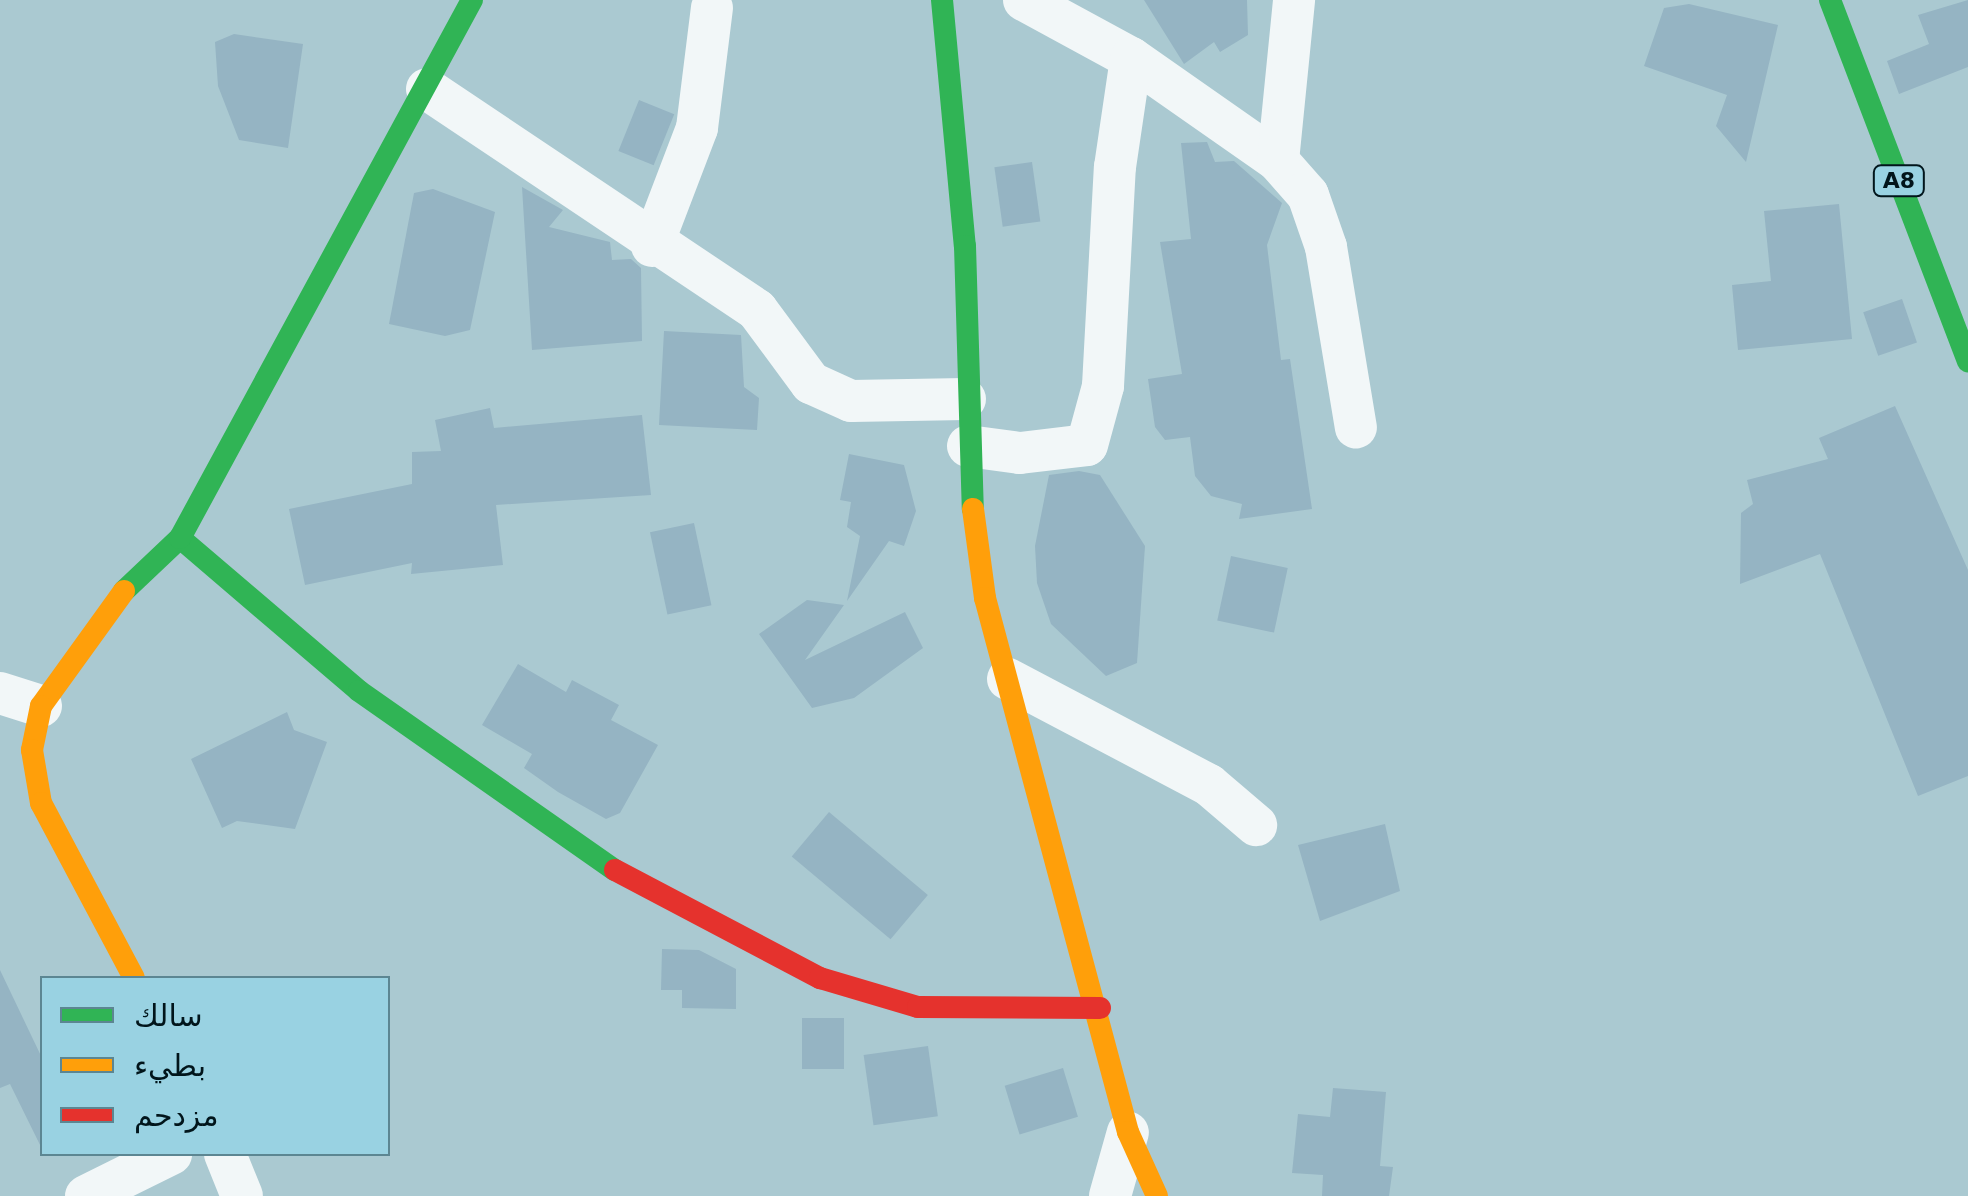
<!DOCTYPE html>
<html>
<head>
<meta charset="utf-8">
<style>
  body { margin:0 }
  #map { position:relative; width:1968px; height:1196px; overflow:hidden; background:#aac9d1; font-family:"DejaVu Sans","Noto Sans Arabic",sans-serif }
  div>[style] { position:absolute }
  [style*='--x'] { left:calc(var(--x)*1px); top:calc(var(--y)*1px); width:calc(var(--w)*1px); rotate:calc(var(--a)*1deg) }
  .building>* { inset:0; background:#95b4c3; transform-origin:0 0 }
  .street>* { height:42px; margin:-21px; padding:0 21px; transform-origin:21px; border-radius:21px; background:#f2f7f8 }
  .fast>* { height:22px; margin:-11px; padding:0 11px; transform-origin:11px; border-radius:11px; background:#30b455 }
  .slow>* { height:22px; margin:-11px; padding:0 11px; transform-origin:11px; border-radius:11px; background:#ff9f0a }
  .jam>* { height:22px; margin:-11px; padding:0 11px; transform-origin:11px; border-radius:11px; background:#e5322d }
  span { translate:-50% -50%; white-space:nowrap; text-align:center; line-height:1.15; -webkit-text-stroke:8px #99d2e2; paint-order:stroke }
  .shield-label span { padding:2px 8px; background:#99d2e2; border:2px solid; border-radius:8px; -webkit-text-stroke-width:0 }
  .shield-label { font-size:22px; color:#01151b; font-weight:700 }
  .legend { position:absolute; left:40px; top:976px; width:350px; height:180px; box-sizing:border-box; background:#99d2e2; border:2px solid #5c8692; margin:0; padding:12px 18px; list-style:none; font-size:30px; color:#01151b }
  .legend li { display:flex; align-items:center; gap:20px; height:50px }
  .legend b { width:50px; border:2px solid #5c8692 }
</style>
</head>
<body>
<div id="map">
  <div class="building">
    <div style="clip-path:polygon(1144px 0,1247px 0,1248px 35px,1220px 52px,1214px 42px,1184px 64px)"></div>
    <div style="clip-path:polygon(1968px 0,1968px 67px,1899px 94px,1887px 61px,1929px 44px,1918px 15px)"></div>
    <div style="clip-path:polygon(1689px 4px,1778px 25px,1746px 162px,1716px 126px,1727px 95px,1644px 66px,1664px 8px)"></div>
    <div style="clip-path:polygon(234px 34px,303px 44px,288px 148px,239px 140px,218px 86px,215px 42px)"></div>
    <div style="left:639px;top:100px;width:38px;height:55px;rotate:22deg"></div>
    <div style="clip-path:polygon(1207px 142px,1215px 162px,1234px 161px,1282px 203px,1267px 245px,1281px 360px,1290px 359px,1312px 509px,1239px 519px,1242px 504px,1211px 496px,1195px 476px,1190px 437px,1165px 440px,1155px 427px,1148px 379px,1182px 374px,1160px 242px,1191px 239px,1181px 143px)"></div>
    <div style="left:1032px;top:162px;width:60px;height:38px;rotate:82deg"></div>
    <div style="clip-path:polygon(522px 187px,563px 210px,549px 227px,610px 242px,612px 260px,631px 259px,641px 268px,642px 341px,532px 350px)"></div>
    <div style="clip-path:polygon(433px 189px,495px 212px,470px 330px,445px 336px,389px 324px,414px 193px)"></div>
    <div style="clip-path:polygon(1839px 204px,1852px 339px,1738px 350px,1732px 285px,1771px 281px,1764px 211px)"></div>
    <div style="left:1902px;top:299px;width:46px;height:41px;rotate:71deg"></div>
    <div style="clip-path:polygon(664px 331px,741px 335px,744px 387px,759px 398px,757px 430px,659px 425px)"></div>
    <div style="clip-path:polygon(1895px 406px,1968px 570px,1968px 776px,1918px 796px,1820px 554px,1740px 584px,1741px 513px,1753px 504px,1747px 480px,1828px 459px,1819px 438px)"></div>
    <div style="clip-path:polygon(490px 408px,494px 428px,642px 415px,651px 495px,496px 505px,503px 565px,411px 574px,412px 563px,305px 585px,289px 509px,412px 484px,412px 452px,441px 451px,435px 420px)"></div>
    <div style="clip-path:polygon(849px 454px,904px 465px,916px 511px,904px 546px,889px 541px,847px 601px,860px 536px,847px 527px,851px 502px,840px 500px)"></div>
    <div style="clip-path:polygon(1079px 471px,1100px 475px,1145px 546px,1137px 663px,1106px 676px,1051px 624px,1037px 583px,1035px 546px,1049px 475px)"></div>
    <div style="left:694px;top:523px;width:84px;height:45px;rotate:78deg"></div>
    <div style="left:1231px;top:556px;width:58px;height:66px;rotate:12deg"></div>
    <div style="clip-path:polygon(807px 600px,844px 605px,805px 660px,905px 612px,923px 648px,854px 698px,812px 708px,759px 634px)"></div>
    <div style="clip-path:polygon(518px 664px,566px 692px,572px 680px,619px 705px,611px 720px,658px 745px,620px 813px,606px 819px,558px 792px,524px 768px,532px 754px,482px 725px)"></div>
    <div style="clip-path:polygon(287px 712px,294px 730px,327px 742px,295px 829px,237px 821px,222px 828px,191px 759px)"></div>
    <div style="left:829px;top:812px;width:129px;height:58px;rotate:40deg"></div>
    <div style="clip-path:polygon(1385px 824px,1400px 891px,1320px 921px,1298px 845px)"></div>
    <div style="clip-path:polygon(662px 949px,699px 950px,736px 969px,736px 1009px,682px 1008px,682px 990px,661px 990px)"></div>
    <div style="clip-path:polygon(0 970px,42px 1058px,42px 1149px,10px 1084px,0 1088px)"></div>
    <div style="left:802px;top:1018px;width:42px;height:51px"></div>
    <div style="left:928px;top:1046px;width:71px;height:65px;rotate:82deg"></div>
    <div style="left:1063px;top:1068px;width:51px;height:61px;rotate:73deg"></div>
    <div style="clip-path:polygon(1333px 1088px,1386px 1092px,1380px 1166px,1393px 1167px,1389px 1196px,1322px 1196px,1323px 1175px,1292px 1173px,1298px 1114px,1330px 1117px)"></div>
  </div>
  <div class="street">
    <div style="--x:1024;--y:0;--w:122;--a:28.5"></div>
    <div style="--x:1131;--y:58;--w:179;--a:35"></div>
    <div style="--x:1278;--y:161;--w:45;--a:48.6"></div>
    <div style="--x:1308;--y:195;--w:55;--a:70.9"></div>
    <div style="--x:1326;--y:247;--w:183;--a:80.6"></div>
    <div style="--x:427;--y:89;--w:397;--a:33.8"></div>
    <div style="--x:757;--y:310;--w:91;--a:53.5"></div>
    <div style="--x:811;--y:383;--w:44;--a:24.2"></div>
    <div style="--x:851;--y:401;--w:114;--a:-1"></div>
    <div style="--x:1278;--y:161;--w:162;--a:-84.3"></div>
    <div style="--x:652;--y:246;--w:126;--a:-69.1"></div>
    <div style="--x:697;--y:128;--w:121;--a:-82.9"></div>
    <div style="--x:968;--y:446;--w:52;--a:7.7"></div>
    <div style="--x:1020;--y:453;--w:67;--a:-6.8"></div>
    <div style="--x:1087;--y:445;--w:61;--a:-74.8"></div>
    <div style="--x:1103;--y:386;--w:219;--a:-86.9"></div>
    <div style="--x:1115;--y:167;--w:110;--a:-81.6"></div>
    <div style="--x:1008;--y:679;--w:227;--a:27.8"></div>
    <div style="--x:1209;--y:785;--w:62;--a:40.4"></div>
    <div style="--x:0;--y:693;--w:43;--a:17.6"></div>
    <div style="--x:225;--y:1154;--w:45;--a:68"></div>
    <div style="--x:86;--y:1196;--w:95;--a:-26.3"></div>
    <div style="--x:1110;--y:1196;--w:66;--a:-74.3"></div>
  </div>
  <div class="fast">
    <div style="--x:942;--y:0;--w:247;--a:84.7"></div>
    <div style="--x:965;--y:246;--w:263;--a:88.3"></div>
    <div style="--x:1830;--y:0;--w:387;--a:69.1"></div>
    <div style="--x:180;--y:538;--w:235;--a:40.5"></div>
    <div style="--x:359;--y:691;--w:312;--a:35"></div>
    <div style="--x:124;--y:591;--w:77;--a:-43.4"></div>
    <div style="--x:180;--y:538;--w:612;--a:-61.51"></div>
  </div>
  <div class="slow">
    <div style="--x:973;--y:509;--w:90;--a:82.3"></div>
    <div style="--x:985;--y:598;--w:553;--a:75.01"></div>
    <div style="--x:1128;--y:1132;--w:70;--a:65.6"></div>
    <div style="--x:124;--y:591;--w:142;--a:125.8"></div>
    <div style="--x:41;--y:706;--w:45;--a:101.6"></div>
    <div style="--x:32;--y:750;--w:54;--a:80.4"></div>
    <div style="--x:41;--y:803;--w:198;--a:62"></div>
  </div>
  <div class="jam">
    <div style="--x:615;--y:870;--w:232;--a:27.8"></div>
    <div style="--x:820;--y:978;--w:102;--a:16.5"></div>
    <div style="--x:918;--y:1007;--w:182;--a:0.3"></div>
  </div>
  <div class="shield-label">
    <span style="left:1899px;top:181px">A8</span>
  </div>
  <ul class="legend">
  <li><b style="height:12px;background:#30b455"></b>سالك</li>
  <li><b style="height:12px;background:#ff9f0a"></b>بطيء</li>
  <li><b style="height:12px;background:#e5322d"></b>مزدحم</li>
  </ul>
</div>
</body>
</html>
